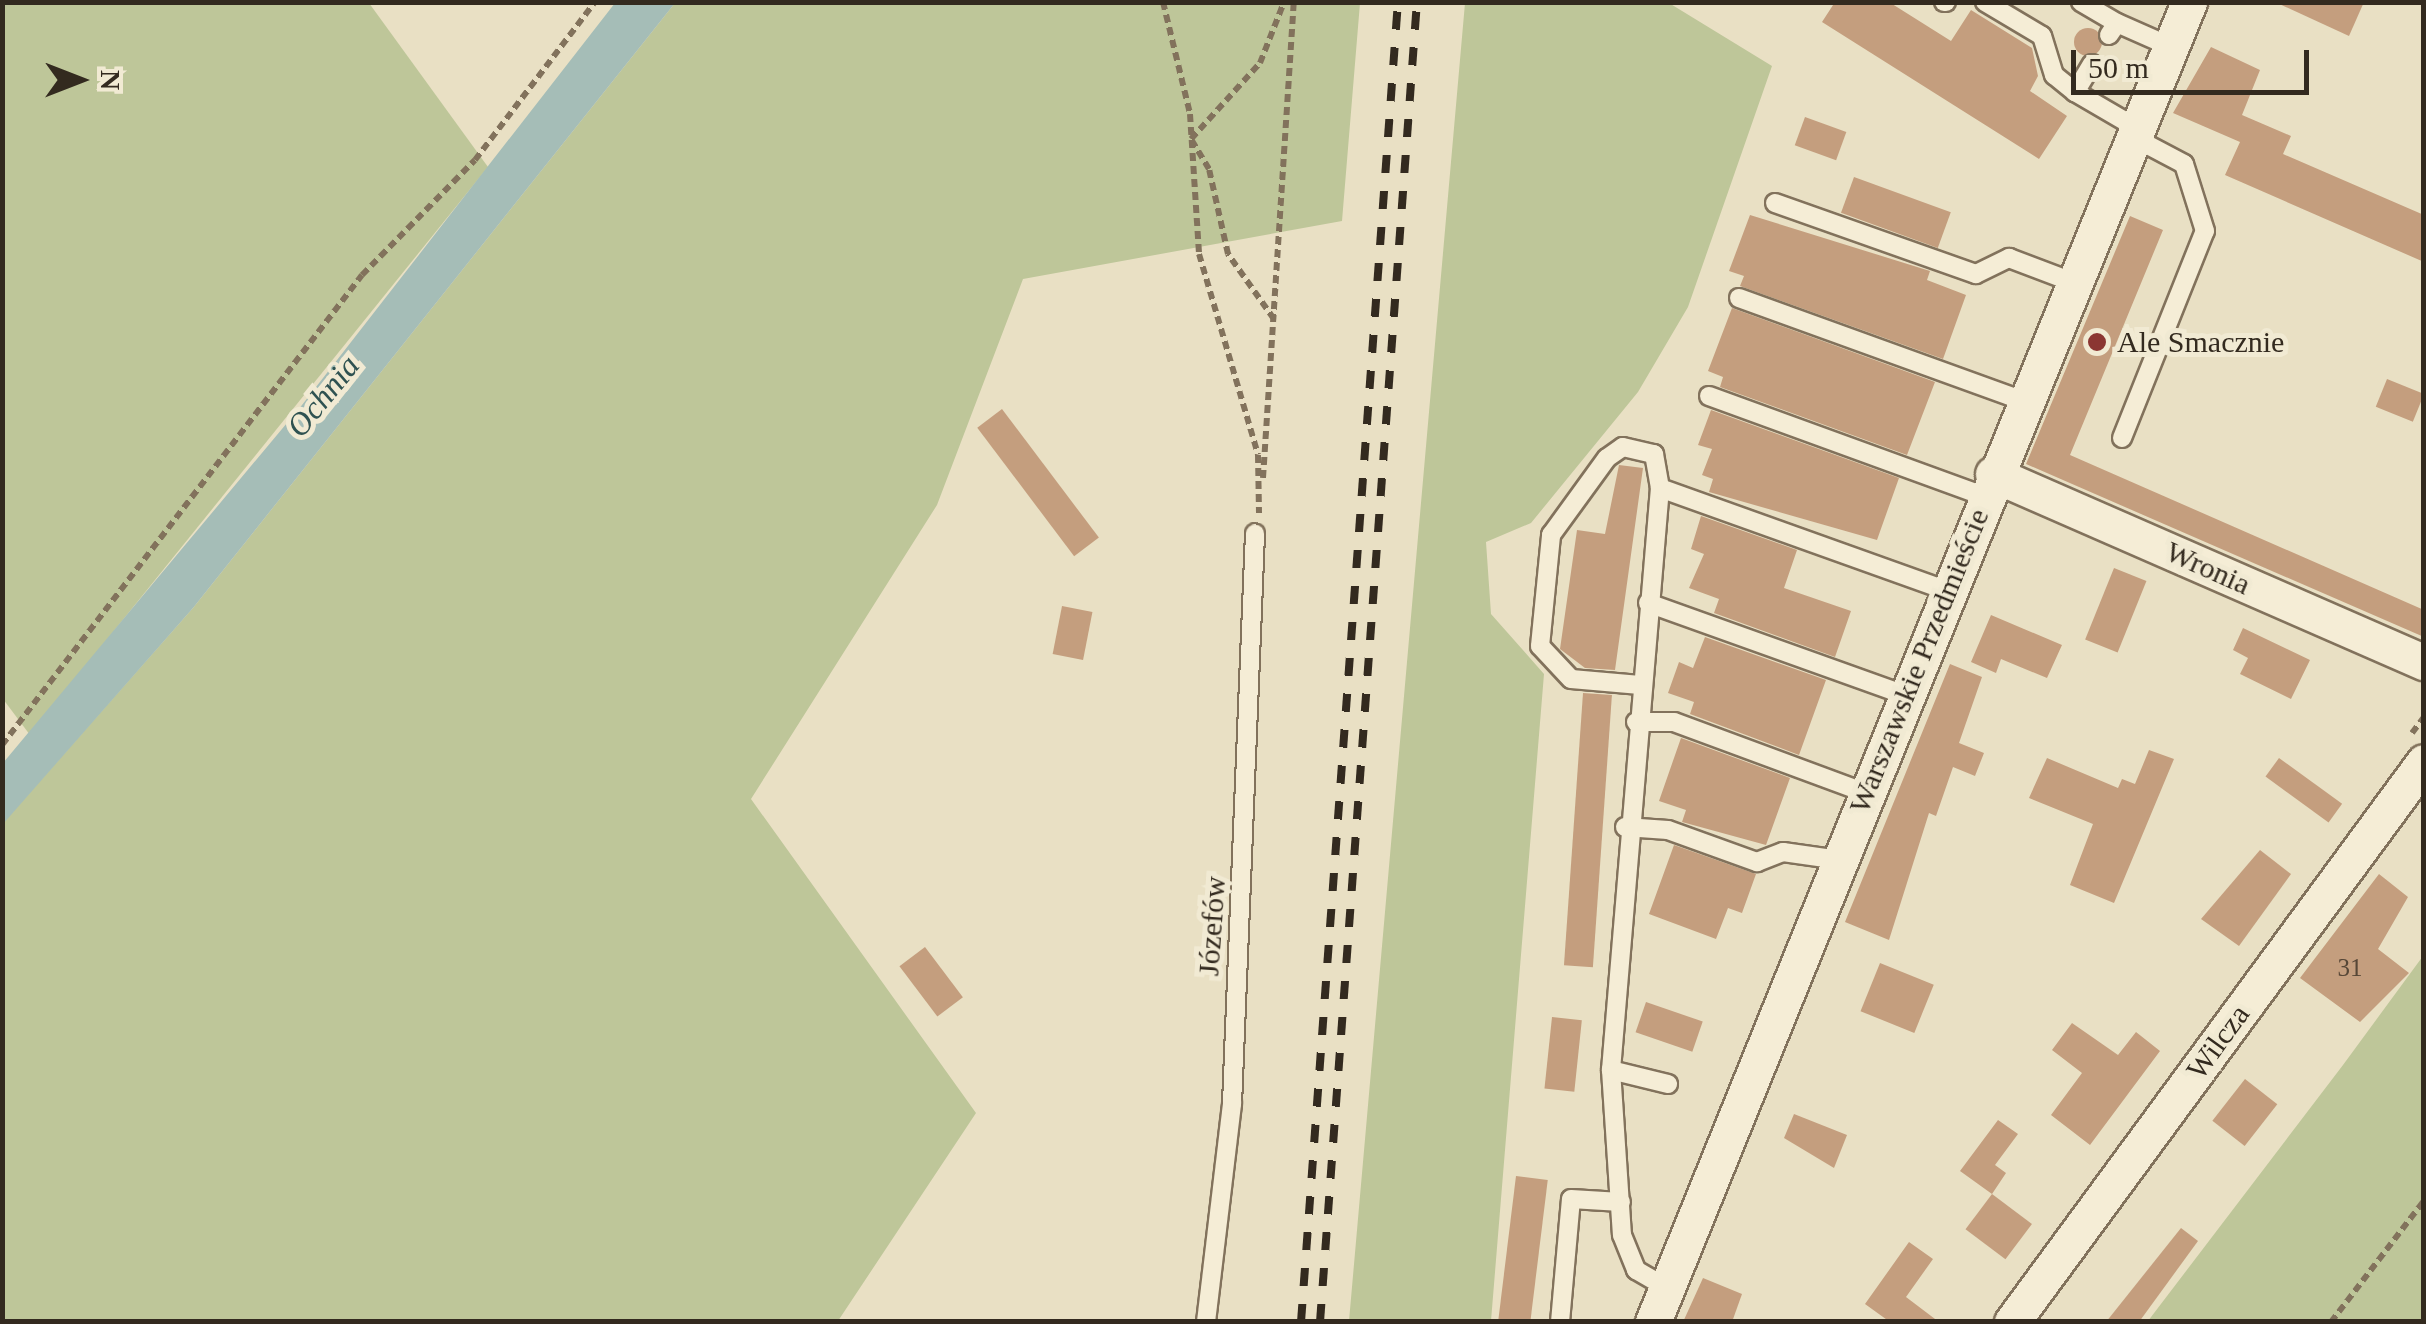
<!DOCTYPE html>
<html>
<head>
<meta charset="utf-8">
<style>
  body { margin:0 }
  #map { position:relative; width:2426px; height:1324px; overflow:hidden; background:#e9e0c4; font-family:Georgia,serif }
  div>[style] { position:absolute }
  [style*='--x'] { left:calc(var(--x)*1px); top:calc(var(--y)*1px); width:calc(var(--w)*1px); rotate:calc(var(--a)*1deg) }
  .green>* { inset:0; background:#bec699 }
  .water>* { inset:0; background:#a5bdb7 }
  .building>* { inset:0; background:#c49e7e; transform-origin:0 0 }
  .round { border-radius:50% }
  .path>* { height:6px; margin-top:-3px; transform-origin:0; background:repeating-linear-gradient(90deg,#82725c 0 8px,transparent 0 13px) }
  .roads { filter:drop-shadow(2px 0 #82725c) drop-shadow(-2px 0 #82725c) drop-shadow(0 2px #82725c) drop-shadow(0 -2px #82725c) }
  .lane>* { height:18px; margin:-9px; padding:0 9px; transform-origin:9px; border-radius:9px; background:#f5edd6 }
  .street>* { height:35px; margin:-17.5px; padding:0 17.5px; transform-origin:17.5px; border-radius:17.5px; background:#f5edd6 }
  .rail>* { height:8px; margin-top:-4px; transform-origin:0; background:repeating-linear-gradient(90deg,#332a1f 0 18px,transparent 0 36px) }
  .dots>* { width:28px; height:28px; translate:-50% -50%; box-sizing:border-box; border:5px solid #f1ead3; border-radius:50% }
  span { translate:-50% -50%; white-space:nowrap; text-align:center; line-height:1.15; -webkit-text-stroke:10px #f1ead3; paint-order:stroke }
  .number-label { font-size:25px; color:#574737 }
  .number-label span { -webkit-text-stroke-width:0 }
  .poi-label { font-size:30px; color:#332a1f }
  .left { translate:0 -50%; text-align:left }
  .street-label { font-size:30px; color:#332a1f }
  .water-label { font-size:32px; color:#2f5251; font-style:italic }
  .frame { position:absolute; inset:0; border:5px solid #332a1f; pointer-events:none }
  .north { position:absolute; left:30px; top:30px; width:100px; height:100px; -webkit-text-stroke:8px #f1ead3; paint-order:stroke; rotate:90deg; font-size:28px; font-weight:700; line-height:40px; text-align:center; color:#332a1f }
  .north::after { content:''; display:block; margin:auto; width:35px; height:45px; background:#332a1f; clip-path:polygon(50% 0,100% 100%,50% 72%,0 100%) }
  .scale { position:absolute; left:2071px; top:50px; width:238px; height:45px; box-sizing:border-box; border:5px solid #332a1f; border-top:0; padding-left:12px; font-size:30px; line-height:35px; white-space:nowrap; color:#332a1f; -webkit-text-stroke:8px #f1ead3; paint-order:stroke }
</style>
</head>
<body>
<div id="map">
  <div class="green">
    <div style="clip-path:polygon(3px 3px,369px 3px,488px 167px,30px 735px,3px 699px)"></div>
    <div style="clip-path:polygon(675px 3px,1360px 3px,1342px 221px,1023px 279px,937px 505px,751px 799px,976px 1113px,838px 1321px,3px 1321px,2px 824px,193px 608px)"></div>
    <div style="clip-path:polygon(1465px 3px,1669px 3px,1772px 66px,1688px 307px,1638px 392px,1531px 523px,1486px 542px,1491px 614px,1544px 674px,1491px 1321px,1349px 1321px)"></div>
    <div style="clip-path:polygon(2423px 956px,2423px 1321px,2148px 1321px,2343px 1065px)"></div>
  </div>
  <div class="water">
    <div style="clip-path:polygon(615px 3px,675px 3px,193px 608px,3px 824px,3px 763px,302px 405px)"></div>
  </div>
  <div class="building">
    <div style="clip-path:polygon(1835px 2px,1889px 2px,1951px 41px,1971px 10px,2032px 48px,2038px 76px,2030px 91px,2067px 116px,2039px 159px,1822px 22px)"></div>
    <div style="clip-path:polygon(2275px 2px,2364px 2px,2349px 36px)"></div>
    <div class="round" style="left:2074px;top:28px;width:28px;height:28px"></div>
    <div style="clip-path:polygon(2211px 47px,2260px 70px,2242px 115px,2291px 136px,2283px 154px,2424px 215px,2424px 262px,2225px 175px,2240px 142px,2173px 113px)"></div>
    <div style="left:1805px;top:117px;width:44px;height:30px;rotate:20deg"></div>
    <div style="left:1854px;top:177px;width:103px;height:38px;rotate:20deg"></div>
    <div style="clip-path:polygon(1750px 215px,1930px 271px,1927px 280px,1966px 295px,1943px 359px,1740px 286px,1744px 276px,1729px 271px)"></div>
    <div style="clip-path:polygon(2130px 216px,2163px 230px,2070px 455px,2424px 610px,2424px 637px,2026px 464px)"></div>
    <div style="clip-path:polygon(1732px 308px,1935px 382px,1907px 455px,1720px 387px,1723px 377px,1708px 371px)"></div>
    <div style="left:2387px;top:379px;width:40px;height:30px;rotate:22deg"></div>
    <div style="left:1002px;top:409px;width:161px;height:31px;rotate:53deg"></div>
    <div style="clip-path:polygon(1711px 410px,1899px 478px,1877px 540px,1709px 492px,1713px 479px,1702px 475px,1712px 449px,1698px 445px)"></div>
    <div style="clip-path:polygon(1619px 465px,1643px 468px,1615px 670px,1585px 668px,1560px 649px,1577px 530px,1605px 534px)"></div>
    <div style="clip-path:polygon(1701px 516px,1797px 550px,1784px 588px,1851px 611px,1835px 657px,1714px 613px,1719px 599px,1689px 588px,1704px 554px,1691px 549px)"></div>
    <div style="left:2114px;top:568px;width:35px;height:77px;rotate:22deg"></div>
    <div style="left:1062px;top:606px;width:31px;height:49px;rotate:11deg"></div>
    <div style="clip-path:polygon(1991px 615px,2062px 645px,2047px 678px,2001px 659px,1996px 673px,1971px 662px)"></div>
    <div style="clip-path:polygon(2243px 628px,2310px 660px,2291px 699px,2240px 674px,2248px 658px,2233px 650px)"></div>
    <div style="clip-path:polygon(1705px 637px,1826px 680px,1799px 755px,1690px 714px,1694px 702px,1668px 693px,1679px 662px,1693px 668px)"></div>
    <div style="clip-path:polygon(1950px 664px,1982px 677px,1959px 743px,1984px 753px,1975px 776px,1953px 767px,1936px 816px,1929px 813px,1889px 940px,1845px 922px)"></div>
    <div style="left:1583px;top:693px;width:29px;height:273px;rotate:4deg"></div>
    <div style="clip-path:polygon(1681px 738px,1790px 778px,1766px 845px,1682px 822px,1686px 810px,1659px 801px)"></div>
    <div style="clip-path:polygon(2149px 750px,2174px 759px,2114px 903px,2070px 885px,2093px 824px,2029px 798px,2047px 758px,2118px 788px,2122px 779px,2135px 784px)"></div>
    <div style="left:2279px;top:758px;width:78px;height:23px;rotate:36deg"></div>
    <div style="clip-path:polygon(1674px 845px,1756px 874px,1742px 913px,1728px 908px,1716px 939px,1649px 914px)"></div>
    <div style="clip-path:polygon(2260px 850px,2291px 874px,2239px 946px,2201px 919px)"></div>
    <div style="clip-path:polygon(2379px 874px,2408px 897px,2378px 949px,2409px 973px,2360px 1022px,2300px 978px)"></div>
    <div style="left:925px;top:947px;width:63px;height:32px;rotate:53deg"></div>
    <div style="left:1880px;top:963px;width:58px;height:52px;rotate:22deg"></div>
    <div style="left:1646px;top:1002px;width:60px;height:32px;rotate:19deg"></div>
    <div style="left:1552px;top:1017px;width:30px;height:72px;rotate:6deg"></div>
    <div style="clip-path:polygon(2072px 1023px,2118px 1055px,2136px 1032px,2160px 1051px,2090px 1145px,2051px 1115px,2082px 1073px,2052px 1050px)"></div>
    <div style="left:2245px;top:1079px;width:41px;height:53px;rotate:38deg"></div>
    <div style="clip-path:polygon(1794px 1114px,1847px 1135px,1834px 1168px,1784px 1138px)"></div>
    <div style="clip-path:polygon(1998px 1120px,2018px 1134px,1995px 1165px,2006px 1173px,1992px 1194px,1960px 1171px)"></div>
    <div style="left:1516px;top:1176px;width:32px;height:146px;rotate:7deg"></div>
    <div style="left:1992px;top:1194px;width:50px;height:44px;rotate:37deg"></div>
    <div style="clip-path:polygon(2181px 1228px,2198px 1241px,2139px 1322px,2106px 1322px)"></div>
    <div style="clip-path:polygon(1909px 1242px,1933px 1259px,1906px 1297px,1939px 1322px,1890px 1322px,1865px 1304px)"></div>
    <div style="clip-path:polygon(1703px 1278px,1742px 1294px,1732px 1322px,1683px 1322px)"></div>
  </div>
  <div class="path">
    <div style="--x:1163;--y:2;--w:115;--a:76.4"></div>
    <div style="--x:1190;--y:114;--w:140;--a:86.3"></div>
    <div style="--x:1199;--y:254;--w:209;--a:73.6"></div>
    <div style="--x:1258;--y:455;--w:58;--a:89"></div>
    <div style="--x:1274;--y:319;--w:80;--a:-125.3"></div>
    <div style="--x:1228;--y:254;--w:87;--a:-102.6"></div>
    <div style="--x:1209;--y:169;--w:35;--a:-121"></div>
    <div style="--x:1191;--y:139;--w:103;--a:-47.8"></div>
    <div style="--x:1260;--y:63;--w:66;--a:-68.5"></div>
    <div style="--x:1263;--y:478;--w:477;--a:-86.3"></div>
    <div style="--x:2412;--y:733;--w:20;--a:-53"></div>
    <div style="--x:2;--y:745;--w:592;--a:-52.55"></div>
    <div style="--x:362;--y:275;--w:161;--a:-45.5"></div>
    <div style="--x:475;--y:160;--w:198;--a:-52.8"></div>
    <div style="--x:2331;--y:1322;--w:153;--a:-52.5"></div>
  </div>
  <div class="roads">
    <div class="lane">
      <div style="--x:1944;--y:2;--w:2;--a:0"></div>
      <div style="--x:1985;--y:2;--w:66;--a:30.8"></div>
      <div style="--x:2042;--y:36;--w:41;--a:72.9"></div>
      <div style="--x:2054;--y:75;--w:27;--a:39"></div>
      <div style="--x:2081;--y:2;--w:42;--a:30.3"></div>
      <div style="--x:2109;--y:35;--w:14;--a:-56"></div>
      <div style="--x:2117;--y:23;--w:57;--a:23.9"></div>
      <div style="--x:2092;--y:64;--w:33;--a:121"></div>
      <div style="--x:2075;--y:92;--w:69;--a:30.3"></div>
      <div style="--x:1775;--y:203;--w:213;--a:19.5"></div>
      <div style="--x:1976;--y:274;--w:37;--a:-26"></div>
      <div style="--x:2009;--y:258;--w:65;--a:20.7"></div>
      <div style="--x:1739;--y:298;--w:302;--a:19.9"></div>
      <div style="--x:1709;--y:396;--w:293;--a:20"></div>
      <div style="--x:2122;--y:438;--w:223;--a:-68.2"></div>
      <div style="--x:2205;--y:231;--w:70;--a:-107.4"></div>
      <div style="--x:2184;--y:164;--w:60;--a:-152.2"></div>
      <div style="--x:1648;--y:603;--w:273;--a:19.7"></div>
      <div style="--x:1640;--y:685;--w:69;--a:-175"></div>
      <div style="--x:1571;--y:679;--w:45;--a:-133.2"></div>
      <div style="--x:1540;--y:646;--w:112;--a:-84.3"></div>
      <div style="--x:1551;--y:535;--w:95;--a:-54"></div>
      <div style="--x:1607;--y:458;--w:19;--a:-35"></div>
      <div style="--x:1623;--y:447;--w:32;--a:13"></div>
      <div style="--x:1654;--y:454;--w:35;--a:80"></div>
      <div style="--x:1636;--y:722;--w:38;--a:0"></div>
      <div style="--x:1674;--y:722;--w:205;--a:20.3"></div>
      <div style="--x:1625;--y:827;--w:43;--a:4"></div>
      <div style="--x:1668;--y:830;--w:95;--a:19.8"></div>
      <div style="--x:1757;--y:862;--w:28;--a:-21"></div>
      <div style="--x:1783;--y:852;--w:57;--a:8.1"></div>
      <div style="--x:1611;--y:1070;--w:165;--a:86.2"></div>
      <div style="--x:1622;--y:1235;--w:38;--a:68"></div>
      <div style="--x:1636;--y:1270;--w:36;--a:30"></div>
      <div style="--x:1668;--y:1084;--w:59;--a:-166.2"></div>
      <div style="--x:1611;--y:1070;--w:584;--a:-85.19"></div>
      <div style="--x:1660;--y:488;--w:305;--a:19.7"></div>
      <div style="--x:1206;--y:1322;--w:220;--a:-83.2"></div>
      <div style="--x:1232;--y:1104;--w:571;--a:-87.69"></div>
      <div style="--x:1560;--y:1322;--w:123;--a:-84.9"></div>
      <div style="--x:1571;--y:1199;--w:50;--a:3.4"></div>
    </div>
    <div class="street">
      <div style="--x:1993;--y:474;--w:470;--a:23.6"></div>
      <div style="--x:1653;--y:1322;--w:1425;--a:-67.9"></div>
      <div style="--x:2012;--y:1322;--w:695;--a:-53.66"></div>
    </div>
  </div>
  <div class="rail">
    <div style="--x:1301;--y:1322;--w:1324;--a:-85.8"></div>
    <div style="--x:1320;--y:1322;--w:1324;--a:-85.8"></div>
  </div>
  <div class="dots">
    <div style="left:2097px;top:342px;background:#8b3632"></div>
  </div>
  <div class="number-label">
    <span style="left:2350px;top:968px">31</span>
  </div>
  <div class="poi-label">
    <span class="left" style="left:2117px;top:342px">Ale Smacznie</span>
  </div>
  <div class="street-label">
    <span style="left:2208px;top:568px;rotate:24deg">Wronia</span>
    <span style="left:1919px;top:661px;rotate:-68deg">Warszawskie Przedmieście</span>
    <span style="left:1212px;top:926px;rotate:-86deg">Józefów</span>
    <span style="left:2218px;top:1042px;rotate:-54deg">Wilcza</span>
  </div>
  <div class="water-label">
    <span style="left:323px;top:396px;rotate:-51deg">Ochnia</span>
  </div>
  <div class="frame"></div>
  <div class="north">N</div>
  <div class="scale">50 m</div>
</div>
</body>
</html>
